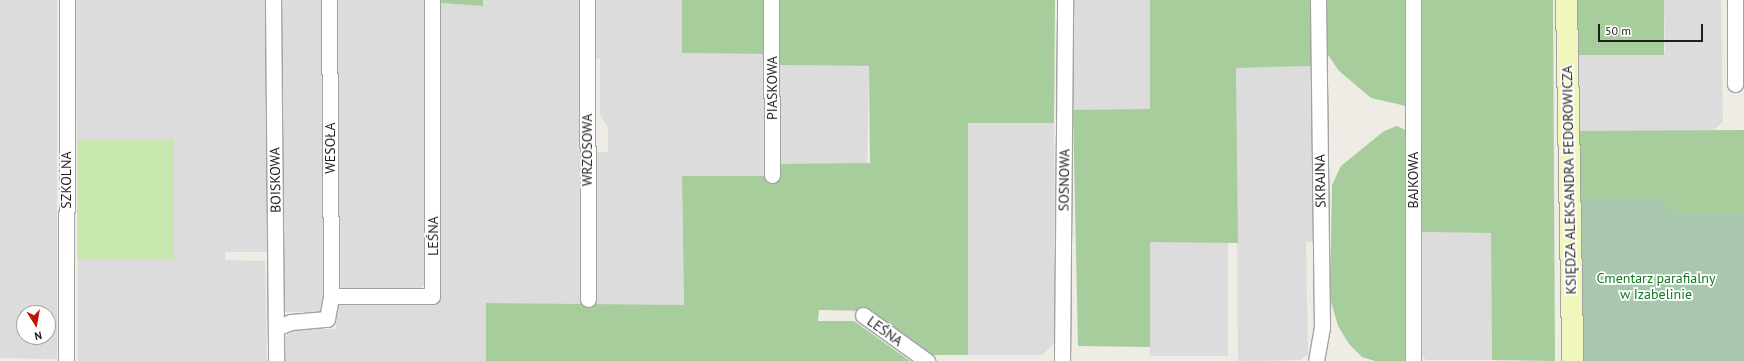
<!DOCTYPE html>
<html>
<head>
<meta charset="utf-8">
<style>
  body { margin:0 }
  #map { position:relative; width:1744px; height:361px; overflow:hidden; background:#efece6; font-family:"PT Sans",sans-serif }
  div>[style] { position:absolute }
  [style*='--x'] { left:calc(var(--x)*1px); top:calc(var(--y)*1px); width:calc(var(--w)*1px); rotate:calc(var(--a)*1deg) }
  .residential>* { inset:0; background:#dddcdc; transform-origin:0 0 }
  .grass>* { inset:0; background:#c7e7ae; transform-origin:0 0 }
  .forest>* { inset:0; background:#a8cd9c; transform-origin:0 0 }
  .cemetery>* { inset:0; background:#a8c7ae }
  .roads { filter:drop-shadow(1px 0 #a3a3a3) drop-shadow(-1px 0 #a3a3a3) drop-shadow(0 1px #a3a3a3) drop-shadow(0 -1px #a3a3a3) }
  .street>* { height:15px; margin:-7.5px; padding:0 7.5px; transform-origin:7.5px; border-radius:7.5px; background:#fff }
  .secondary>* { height:21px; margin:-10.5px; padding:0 10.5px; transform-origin:10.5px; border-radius:10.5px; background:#f1f7bc }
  span { translate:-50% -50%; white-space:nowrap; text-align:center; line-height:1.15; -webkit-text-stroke:3.5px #fff; paint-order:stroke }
  .street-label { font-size:14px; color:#1f1f1f }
  .park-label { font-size:14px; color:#11791f }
  .north { position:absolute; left:16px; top:305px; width:40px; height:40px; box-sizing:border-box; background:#fff; border:1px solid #a5a5a5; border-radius:50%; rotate:169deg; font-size:11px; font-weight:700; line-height:16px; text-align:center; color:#1f1f1f }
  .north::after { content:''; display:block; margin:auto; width:14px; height:18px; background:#c41309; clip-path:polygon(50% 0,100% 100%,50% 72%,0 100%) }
  .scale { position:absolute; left:1598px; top:24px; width:105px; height:18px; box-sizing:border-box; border:2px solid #1f1f1f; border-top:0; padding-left:5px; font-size:12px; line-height:14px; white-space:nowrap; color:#1f1f1f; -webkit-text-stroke:3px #fff; paint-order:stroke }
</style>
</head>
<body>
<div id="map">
  <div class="residential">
    <div style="clip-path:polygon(evenodd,0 0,57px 0,57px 359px,0 358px,0 0,24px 313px,48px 313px,48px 337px,24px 337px,24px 313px)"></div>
    <div style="clip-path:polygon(75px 0,266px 0,268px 252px,225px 252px,225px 260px,265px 261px,267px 361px,78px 361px,78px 259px,174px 259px,174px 140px,77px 139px)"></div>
    <div style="clip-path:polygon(278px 0,324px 0,326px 303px,320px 312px,282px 312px)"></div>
    <div style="clip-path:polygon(335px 0,426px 0,427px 282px,419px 289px,336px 290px)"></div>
    <div style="clip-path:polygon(483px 0,581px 0,582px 305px,486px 303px,486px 361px,282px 361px,282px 340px,293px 329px,336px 329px,337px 305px,343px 302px,439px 302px,440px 3px,483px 6px)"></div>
    <div style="clip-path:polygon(593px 0,682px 0,682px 53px,766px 54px,766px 176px,682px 176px,684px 305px,594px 305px,594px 152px,608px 152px,608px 128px,600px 115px,600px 59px,593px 58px)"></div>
    <div style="left:1073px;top:0;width:77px;height:110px"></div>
    <div style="clip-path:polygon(1664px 0,1721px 0,1723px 121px,1713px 131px,1577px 131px,1577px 55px,1665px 53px)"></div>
    <div style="left:778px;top:65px;width:91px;height:99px;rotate:1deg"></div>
    <div style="clip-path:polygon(1312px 66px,1313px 242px,1306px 242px,1308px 354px,1300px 360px,1238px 361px,1236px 68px)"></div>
    <div style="clip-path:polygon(968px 123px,1054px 123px,1055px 342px,1042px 355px,968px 355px)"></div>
    <div style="clip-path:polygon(1420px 232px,1491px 233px,1492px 360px,1426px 360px,1421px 355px)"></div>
    <div style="left:1150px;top:241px;width:78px;height:115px"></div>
  </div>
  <div class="grass">
    <div style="left:77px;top:139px;width:97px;height:120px"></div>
  </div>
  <div class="forest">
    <div style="clip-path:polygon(440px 0,483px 0,483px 6px,440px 3px)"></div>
    <div style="clip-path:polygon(682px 0,1055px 0,1054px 123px,968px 123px,968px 355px,931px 355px,872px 311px,819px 310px,818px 321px,854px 321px,910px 361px,486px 361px,486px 303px,684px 305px,682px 176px,766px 176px,777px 164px,870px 163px,869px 66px,778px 65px,766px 54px,682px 53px)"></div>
    <div style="clip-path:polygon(1150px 0,1313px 0,1312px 66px,1236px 68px,1238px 243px,1150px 242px,1150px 347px,1078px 346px,1073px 110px,1150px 109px)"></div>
    <div style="clip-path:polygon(1324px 0,1406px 0,1406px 106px,1371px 98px,1339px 71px,1326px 52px)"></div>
    <div style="clip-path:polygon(1419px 0,1553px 0,1555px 361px,1492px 360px,1491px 233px,1420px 232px)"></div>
    <div style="left:1577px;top:0;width:87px;height:55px"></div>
    <div style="clip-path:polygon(1397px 126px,1407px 131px,1406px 361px,1375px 361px,1362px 357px,1349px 344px,1338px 326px,1330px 298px,1332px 185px,1341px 166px,1384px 131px)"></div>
    <div style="clip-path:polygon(1744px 130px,1744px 213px,1668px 213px,1576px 200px,1577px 131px)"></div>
  </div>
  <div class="cemetery">
    <div style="clip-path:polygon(1663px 199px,1668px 213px,1744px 213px,1744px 361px,1582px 361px,1576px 200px)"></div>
  </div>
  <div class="roads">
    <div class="street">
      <div style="--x:273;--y:0;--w:361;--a:89.5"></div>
      <div style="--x:329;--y:0;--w:296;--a:89.6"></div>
      <div style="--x:587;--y:0;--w:299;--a:89.8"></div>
      <div style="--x:771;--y:0;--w:175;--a:89.7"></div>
      <div style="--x:1413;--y:0;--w:361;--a:90"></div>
      <div style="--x:1735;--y:0;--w:84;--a:90"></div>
      <div style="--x:863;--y:315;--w:79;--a:35.7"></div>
      <div style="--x:276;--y:328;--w:16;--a:-22"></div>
      <div style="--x:291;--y:322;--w:36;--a:-5"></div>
      <div style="--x:327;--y:319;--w:23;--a:-80"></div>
      <div style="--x:331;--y:296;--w:101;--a:0"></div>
      <div style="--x:432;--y:296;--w:296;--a:-90"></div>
      <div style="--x:66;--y:361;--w:361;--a:-89.8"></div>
      <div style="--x:1062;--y:361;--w:361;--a:-89.5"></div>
      <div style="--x:1316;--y:361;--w:34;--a:-80"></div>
      <div style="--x:1322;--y:328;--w:328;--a:-90.7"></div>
    </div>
    <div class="secondary">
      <div style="--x:1566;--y:0;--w:361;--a:89"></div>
    </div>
  </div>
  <div class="street-label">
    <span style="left:772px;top:88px;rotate:-90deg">PIASKOWA</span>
    <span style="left:330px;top:148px;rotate:-90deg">WESOŁA</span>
    <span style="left:587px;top:150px;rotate:-90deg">WRZOSOWA</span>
    <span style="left:66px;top:180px;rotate:-90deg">SZKOLNA</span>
    <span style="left:275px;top:180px;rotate:-91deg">BOISKOWA</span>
    <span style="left:1064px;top:180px;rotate:-89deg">SOSNOWA</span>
    <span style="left:1413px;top:180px;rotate:-90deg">BAJKOWA</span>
    <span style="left:1569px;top:180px;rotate:-91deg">KSIĘDZA ALEKSANDRA FEDOROWICZA</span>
    <span style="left:1320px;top:181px;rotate:-91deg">SKRAJNA</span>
    <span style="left:433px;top:236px;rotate:-90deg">LEŚNA</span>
    <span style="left:885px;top:331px;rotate:36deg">LEŚNA</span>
  </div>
  <div class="park-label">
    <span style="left:1656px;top:286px">Cmentarz parafialny<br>w Izabelinie</span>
  </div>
  <div class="north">N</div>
  <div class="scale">50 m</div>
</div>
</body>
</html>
